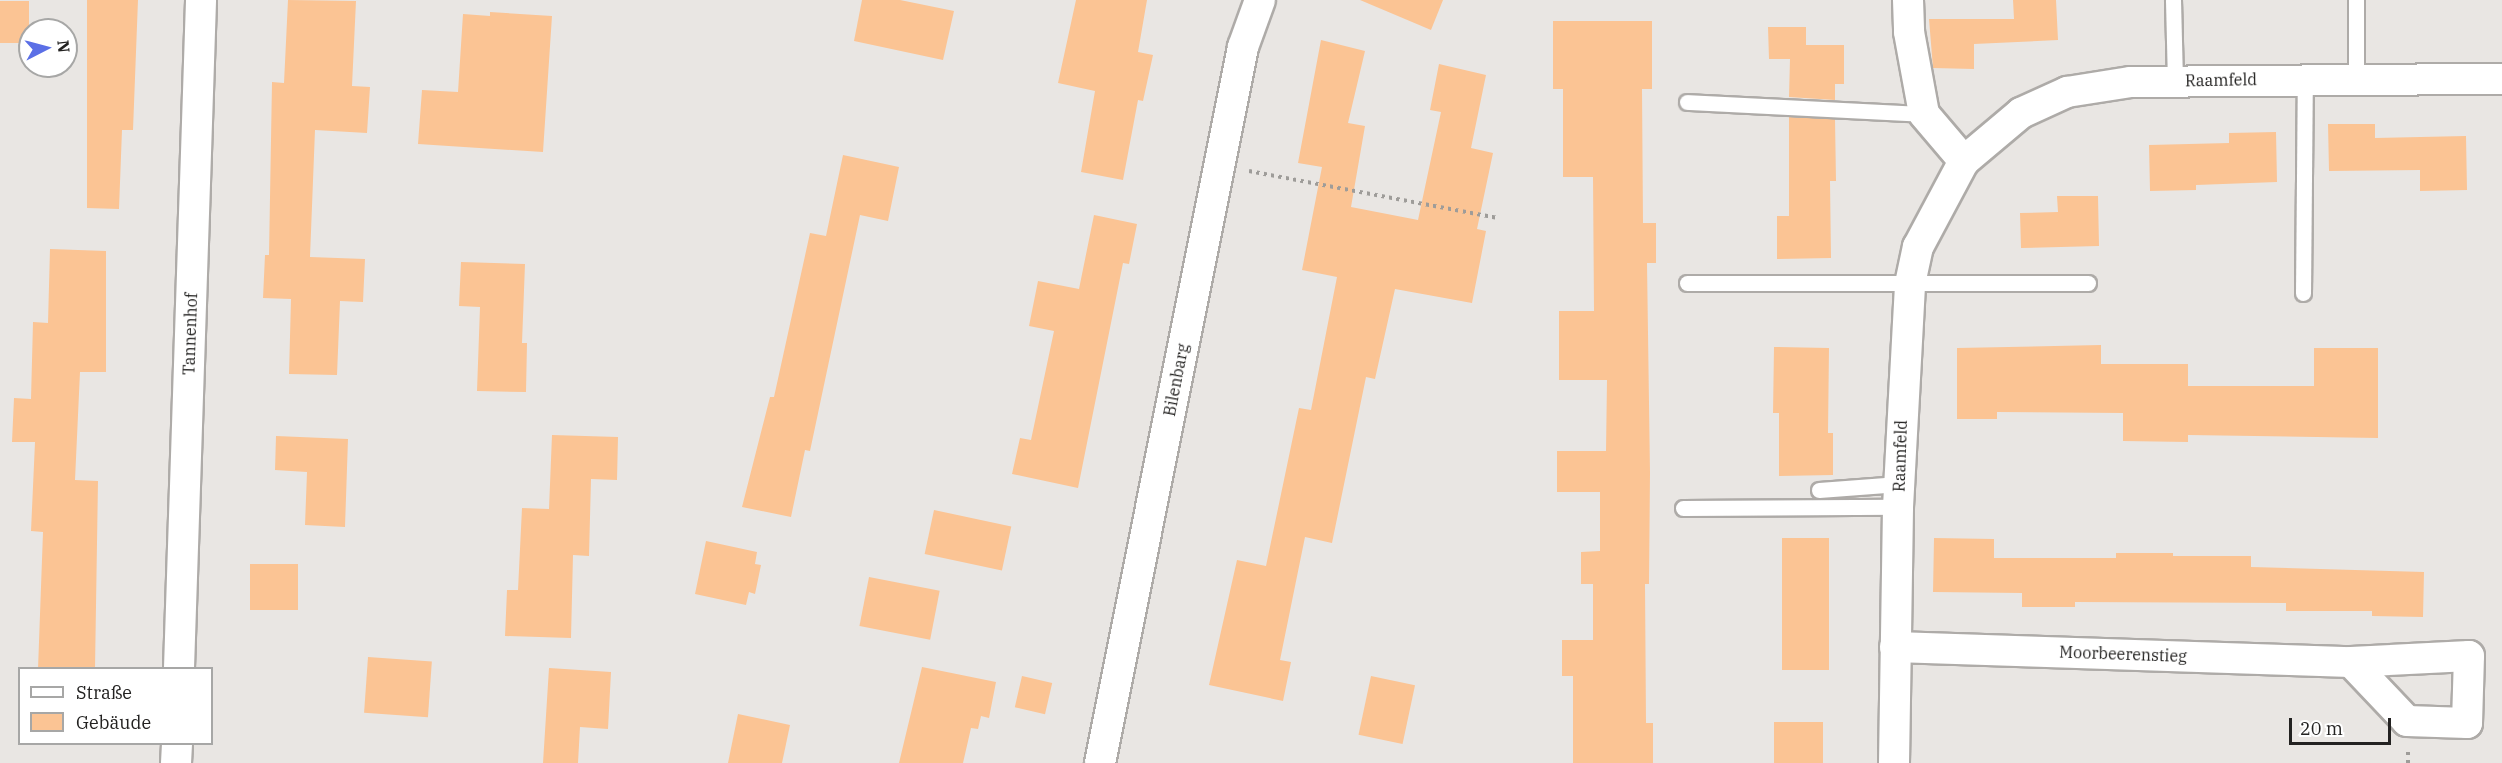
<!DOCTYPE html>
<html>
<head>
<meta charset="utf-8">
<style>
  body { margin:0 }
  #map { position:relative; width:2502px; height:763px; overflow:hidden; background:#e9e6e3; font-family:"IBM Plex Serif",serif }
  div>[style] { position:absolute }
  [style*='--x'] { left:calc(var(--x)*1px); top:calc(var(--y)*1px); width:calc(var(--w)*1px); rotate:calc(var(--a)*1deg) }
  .building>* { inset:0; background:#fbc494; transform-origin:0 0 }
  .path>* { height:4px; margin-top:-2px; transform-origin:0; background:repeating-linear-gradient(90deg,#9e9c99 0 3px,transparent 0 7.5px) }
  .roads { filter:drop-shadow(2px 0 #aeaba8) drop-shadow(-2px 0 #aeaba8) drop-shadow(0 2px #aeaba8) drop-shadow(0 -2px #aeaba8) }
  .service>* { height:15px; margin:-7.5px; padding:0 7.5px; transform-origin:7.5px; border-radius:7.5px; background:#fff }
  .minor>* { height:30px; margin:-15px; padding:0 15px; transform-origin:15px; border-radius:15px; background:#fff }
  span { translate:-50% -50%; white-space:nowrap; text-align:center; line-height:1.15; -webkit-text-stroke:6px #fff; paint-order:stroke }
  .street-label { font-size:16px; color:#232221 }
  .legend { position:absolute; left:18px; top:667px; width:195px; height:78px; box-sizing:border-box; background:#fff; border:2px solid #a7a7a6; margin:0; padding:8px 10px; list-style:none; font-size:18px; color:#232221 }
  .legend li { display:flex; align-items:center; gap:12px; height:30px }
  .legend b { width:30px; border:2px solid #a7a7a6 }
  .north { position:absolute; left:18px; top:18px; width:60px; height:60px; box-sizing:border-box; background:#fff; border:2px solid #a7a7a6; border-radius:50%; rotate:84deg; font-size:16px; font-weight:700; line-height:24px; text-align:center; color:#232221 }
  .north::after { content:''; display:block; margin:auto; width:21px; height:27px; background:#5b6fe6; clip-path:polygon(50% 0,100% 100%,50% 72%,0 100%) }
  .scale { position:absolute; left:2289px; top:718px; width:102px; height:27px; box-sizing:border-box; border:3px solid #232221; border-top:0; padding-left:8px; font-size:18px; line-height:21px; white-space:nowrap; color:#232221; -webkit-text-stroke:4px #fff; paint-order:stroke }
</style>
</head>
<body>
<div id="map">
  <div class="building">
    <div style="clip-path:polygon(87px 0,138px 0,133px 130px,122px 130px,119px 209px,87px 208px)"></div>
    <div style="clip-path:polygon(288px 0,356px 1px,352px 86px,370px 87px,367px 133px,315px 130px,310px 257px,365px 259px,363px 302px,340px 301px,337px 375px,289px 374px,291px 299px,263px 298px,265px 255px,269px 255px,272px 82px,284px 83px)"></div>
    <div style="clip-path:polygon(862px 0,900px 0,954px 11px,943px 60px,854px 41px)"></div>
    <div style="clip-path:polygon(1076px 0,1147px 0,1138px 52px,1153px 55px,1143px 101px,1138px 100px,1123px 180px,1081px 172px,1095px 91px,1058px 83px)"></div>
    <div style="clip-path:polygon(1360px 0,1443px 0,1431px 30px)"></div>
    <div style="clip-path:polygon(2013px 0,2056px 0,2058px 40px,1974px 44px,1974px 69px,1933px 68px,1929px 19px,2014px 19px)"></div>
    <div style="left:0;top:1px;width:29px;height:42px"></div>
    <div style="clip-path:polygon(490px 12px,552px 16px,543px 152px,418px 144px,422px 90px,458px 92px,463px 14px,490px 16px)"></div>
    <div style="clip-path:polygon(1553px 21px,1652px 21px,1652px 89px,1642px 89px,1643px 223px,1656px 223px,1656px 263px,1647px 263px,1650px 473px,1649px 584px,1645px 584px,1646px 723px,1653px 723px,1653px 763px,1573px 763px,1573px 676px,1562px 676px,1562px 640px,1593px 640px,1593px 584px,1581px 584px,1581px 552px,1600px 551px,1600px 492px,1557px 492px,1557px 451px,1606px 451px,1607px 380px,1559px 380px,1559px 311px,1594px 311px,1593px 177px,1563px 177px,1563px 89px,1553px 89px)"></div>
    <div style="clip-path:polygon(1768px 27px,1806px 27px,1806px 45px,1844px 45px,1844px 84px,1835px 84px,1835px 100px,1789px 97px,1790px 59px,1769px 59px)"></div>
    <div style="clip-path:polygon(1321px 40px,1365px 51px,1348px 123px,1365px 126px,1351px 207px,1418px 220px,1441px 112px,1430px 110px,1439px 64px,1486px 75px,1471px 148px,1493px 153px,1477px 229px,1486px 231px,1472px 303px,1395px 289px,1375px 379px,1366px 377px,1332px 543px,1305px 537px,1280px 660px,1291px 662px,1283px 701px,1209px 685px,1237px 560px,1266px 566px,1299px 408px,1311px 410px,1337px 277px,1302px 270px,1322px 167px,1298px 163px)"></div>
    <div style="clip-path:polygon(1789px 117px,1835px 119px,1836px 181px,1830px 181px,1831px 258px,1777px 259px,1777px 216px,1789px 216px)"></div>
    <div style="clip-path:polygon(2328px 124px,2375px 124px,2375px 138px,2466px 136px,2467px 190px,2420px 191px,2420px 170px,2329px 171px)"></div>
    <div style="clip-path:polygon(2276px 132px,2277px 182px,2196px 185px,2196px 190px,2150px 191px,2149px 145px,2229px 143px,2229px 133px)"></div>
    <div style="clip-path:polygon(843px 155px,899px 167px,888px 221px,860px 215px,810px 451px,805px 450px,791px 517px,742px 507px,770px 397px,774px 397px,810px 233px,826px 236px)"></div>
    <div style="clip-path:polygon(2057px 196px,2098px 196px,2099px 246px,2021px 248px,2020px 213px,2058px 212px)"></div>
    <div style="clip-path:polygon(1094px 215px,1137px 224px,1129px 264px,1123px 263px,1078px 488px,1012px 474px,1020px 438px,1031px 440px,1054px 331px,1029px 326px,1038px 281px,1079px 289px)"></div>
    <div style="clip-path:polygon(50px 249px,106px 251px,106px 372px,80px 372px,75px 480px,98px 481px,95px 669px,38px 669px,43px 532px,31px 531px,35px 442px,12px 442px,14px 398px,31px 399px,33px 322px,48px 323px)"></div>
    <div style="clip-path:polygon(461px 262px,525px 264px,522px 343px,527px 343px,526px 392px,477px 391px,480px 307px,459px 306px)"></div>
    <div style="clip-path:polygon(2101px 345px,2101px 364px,2188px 364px,2188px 386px,2314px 386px,2314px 348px,2378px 348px,2378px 438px,2188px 435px,2188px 442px,2123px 441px,2123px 413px,1997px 412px,1997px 419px,1957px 419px,1957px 348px)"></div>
    <div style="clip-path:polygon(1774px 347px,1829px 348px,1828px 433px,1833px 433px,1833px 475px,1779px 476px,1779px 413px,1773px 413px)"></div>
    <div style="clip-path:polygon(552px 435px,618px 437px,617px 480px,591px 479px,589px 556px,573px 555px,571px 638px,505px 636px,507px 590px,518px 590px,522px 508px,549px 509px)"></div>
    <div style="clip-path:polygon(276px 436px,348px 439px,345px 527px,305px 525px,307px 472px,275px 470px)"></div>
    <div style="left:934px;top:510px;width:79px;height:45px;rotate:12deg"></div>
    <div style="left:1782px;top:538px;width:47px;height:132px"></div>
    <div style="clip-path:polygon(1934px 538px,1994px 539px,1994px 558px,2116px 558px,2116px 553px,2173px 553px,2173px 556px,2251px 556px,2251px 567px,2424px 572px,2423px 617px,2372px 616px,2372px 611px,2286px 611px,2286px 603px,2075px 602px,2075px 607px,2022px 607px,2022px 593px,1933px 592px)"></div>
    <div style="clip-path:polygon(706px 541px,757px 552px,755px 564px,761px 565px,755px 594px,749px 592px,746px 605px,695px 594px)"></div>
    <div style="left:250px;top:564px;width:48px;height:46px"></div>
    <div style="left:869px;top:577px;width:72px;height:50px;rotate:11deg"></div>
    <div style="left:368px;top:657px;width:64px;height:56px;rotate:4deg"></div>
    <div style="clip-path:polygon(922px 667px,996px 682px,989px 718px,981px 716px,978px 729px,971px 728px,963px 763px,899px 763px)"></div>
    <div style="clip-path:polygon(549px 668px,611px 672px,608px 729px,580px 727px,578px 763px,543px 763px)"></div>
    <div style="left:1022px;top:676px;width:31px;height:32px;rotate:13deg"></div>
    <div style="left:1371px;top:676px;width:45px;height:60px;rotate:12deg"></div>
    <div style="clip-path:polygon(738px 714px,790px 725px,782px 763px,728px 763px)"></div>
    <div style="left:1774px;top:722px;width:49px;height:41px"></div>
  </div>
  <div class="path">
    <div style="--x:1249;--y:171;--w:252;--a:10.7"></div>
    <div style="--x:2408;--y:763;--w:11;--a:-90"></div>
  </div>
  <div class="roads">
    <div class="service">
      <div style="--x:2173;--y:0;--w:81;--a:88.6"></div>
      <div style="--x:2356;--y:78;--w:78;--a:-90"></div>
      <div style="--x:1687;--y:102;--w:237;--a:2.9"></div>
      <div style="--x:1687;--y:283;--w:401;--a:0"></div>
      <div style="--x:2303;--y:293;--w:214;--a:-89.5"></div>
      <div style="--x:1819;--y:490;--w:80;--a:-4.3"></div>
      <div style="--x:1683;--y:508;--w:215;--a:-0.3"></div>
    </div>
    <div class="minor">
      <div style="--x:1908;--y:0;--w:32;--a:88"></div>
      <div style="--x:1909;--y:32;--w:83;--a:79.6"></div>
      <div style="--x:1924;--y:114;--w:62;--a:49.6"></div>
      <div style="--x:1895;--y:647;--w:456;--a:1.9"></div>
      <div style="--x:2351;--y:662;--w:118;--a:-2.9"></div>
      <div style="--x:2469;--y:656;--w:67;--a:91.7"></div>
      <div style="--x:2467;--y:723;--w:60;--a:-178.1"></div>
      <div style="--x:2407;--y:721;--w:81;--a:-133.5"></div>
      <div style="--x:179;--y:668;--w:668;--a:-88.11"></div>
      <div style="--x:176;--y:763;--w:19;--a:-87"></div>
      <div style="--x:1100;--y:763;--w:730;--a:-78.71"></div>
      <div style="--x:1243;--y:47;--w:50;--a:-70.1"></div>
      <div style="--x:1894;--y:763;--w:256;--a:-89.1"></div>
      <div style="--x:1898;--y:507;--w:223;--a:-86.9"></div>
      <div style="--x:1910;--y:284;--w:38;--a:-78"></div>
      <div style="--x:1918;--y:247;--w:98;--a:-61.9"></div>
      <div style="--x:1964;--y:161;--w:75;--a:-40.1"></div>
      <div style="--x:2021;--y:113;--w:51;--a:-24.5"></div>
      <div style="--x:2067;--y:92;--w:65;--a:-8.9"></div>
      <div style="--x:2131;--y:82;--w:371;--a:-0.5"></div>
    </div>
  </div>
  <div class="street-label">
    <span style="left:2221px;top:80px;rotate:-1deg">Raamfeld</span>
    <span style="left:190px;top:334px;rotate:-88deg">Tannenhof</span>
    <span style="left:1176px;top:380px;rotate:-79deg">Bilenbarg</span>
    <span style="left:1900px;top:456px;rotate:-88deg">Raamfeld</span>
    <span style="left:2123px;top:654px;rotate:2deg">Moorbeerenstieg</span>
  </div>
  <ul class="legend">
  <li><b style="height:8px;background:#fff"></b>Straße</li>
  <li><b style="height:16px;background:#fbc494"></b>Gebäude</li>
  </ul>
  <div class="north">N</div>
  <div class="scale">20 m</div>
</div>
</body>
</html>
